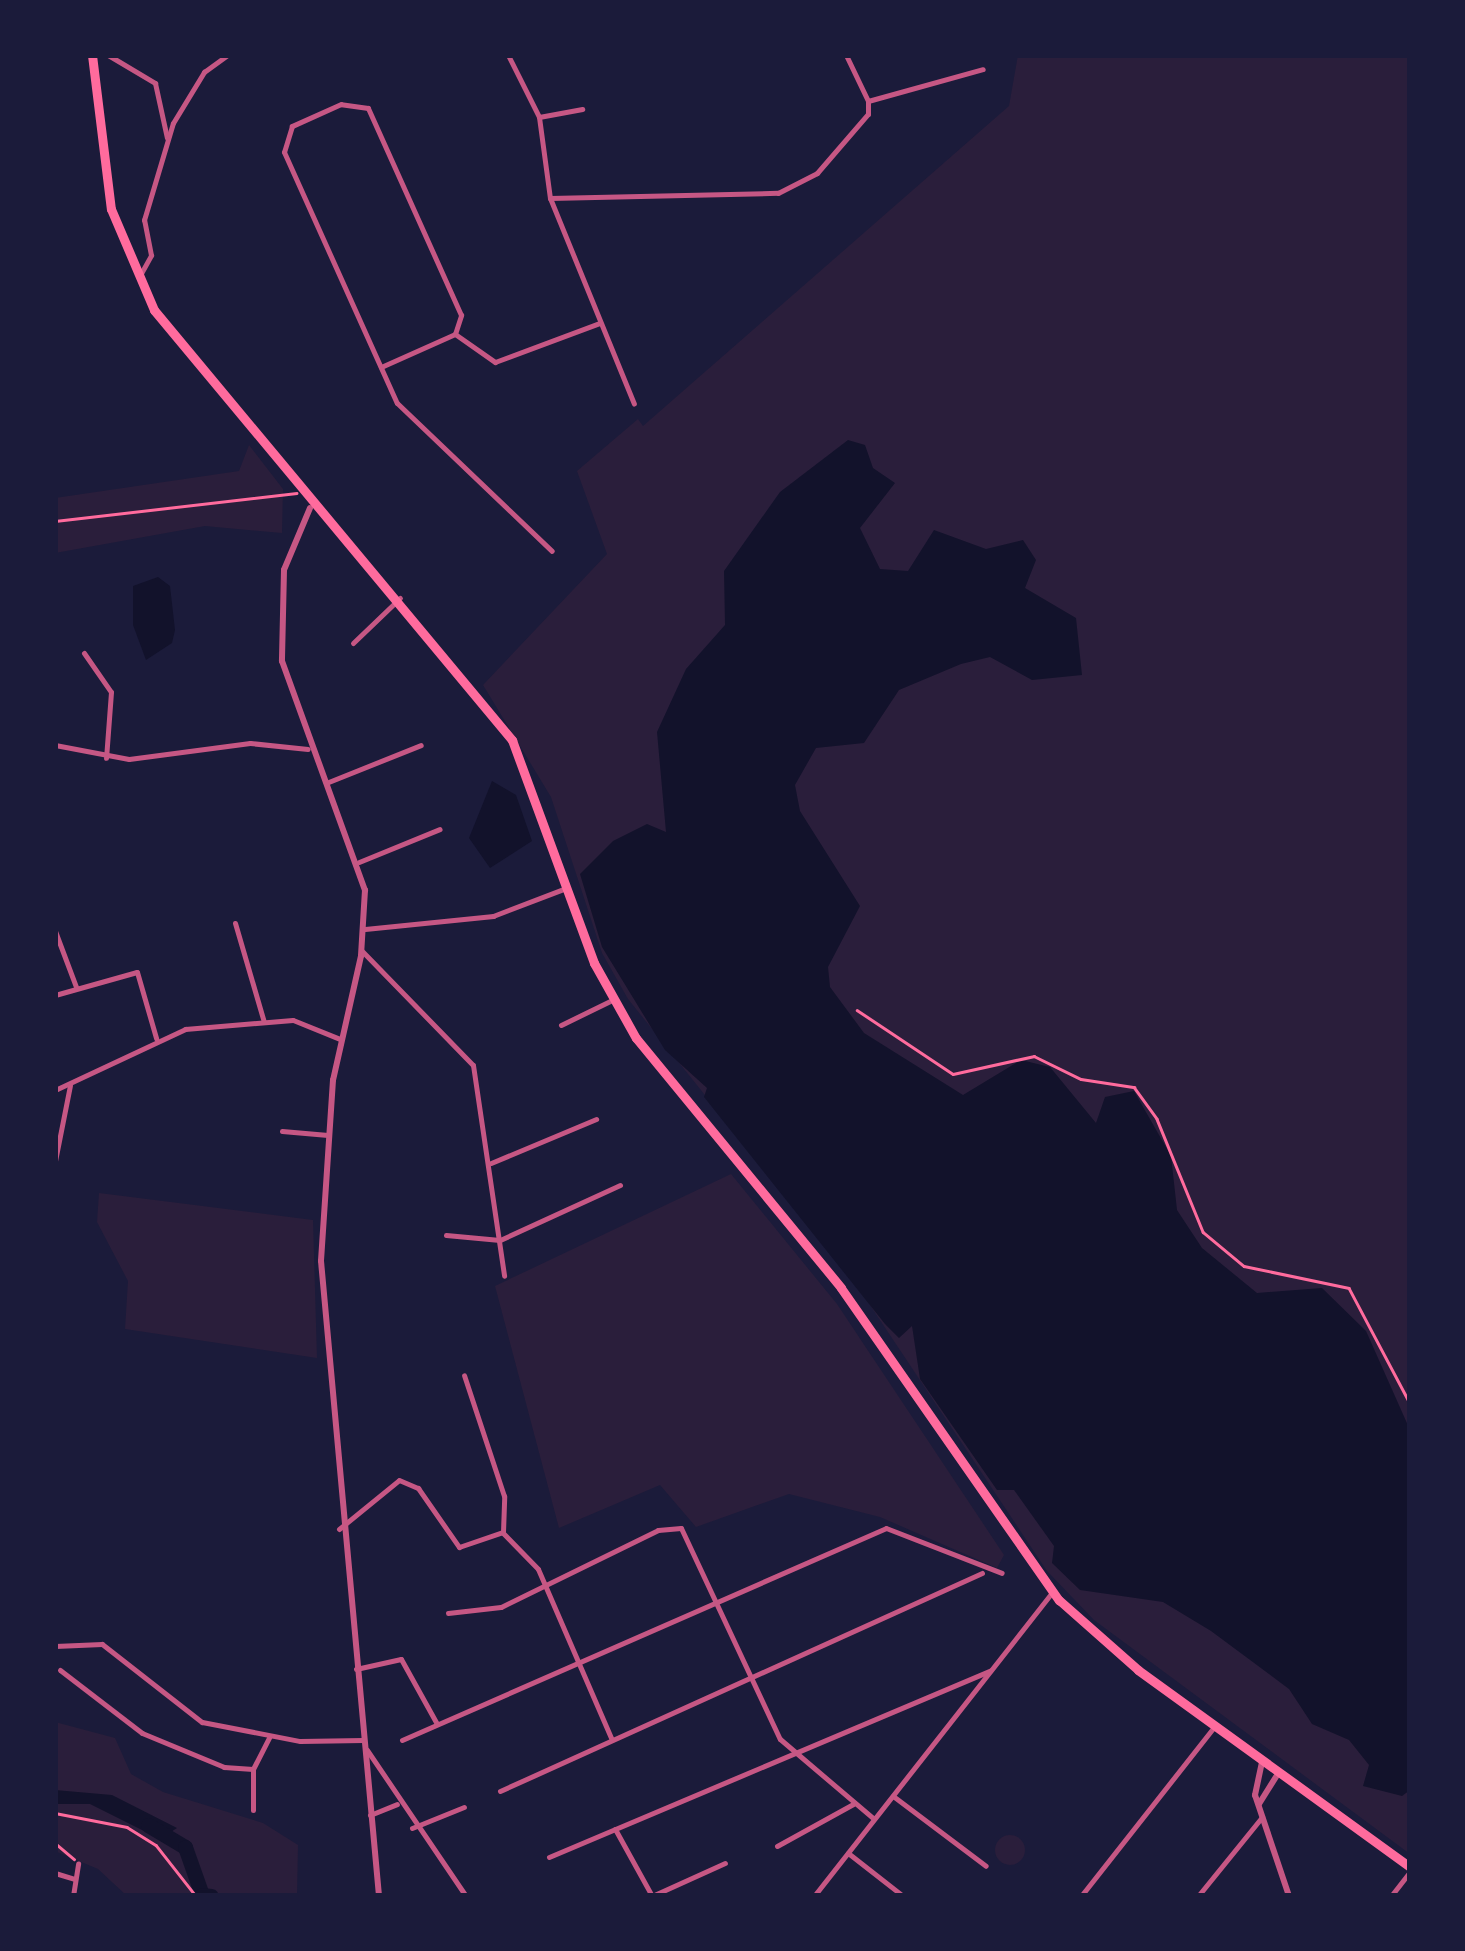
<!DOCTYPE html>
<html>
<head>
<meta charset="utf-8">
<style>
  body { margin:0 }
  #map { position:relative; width:1465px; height:1951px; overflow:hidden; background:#1b1b3a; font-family:"Space Grotesk",sans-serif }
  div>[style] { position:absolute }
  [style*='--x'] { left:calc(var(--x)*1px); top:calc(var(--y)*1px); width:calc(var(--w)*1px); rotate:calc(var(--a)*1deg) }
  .green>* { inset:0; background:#2a1e3b }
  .round { border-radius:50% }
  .water>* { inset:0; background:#12122b }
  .river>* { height:15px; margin:-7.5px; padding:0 7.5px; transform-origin:7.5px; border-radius:7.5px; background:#12122b }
  .path>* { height:2.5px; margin:-1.25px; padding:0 1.25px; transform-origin:1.25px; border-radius:1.25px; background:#ff6b9d }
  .minor>* { height:5px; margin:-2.5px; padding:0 2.5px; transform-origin:2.5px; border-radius:2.5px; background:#c65784 }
  .tertiary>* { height:6px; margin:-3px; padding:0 3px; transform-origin:3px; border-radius:3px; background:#c65784 }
  .primary>* { height:9px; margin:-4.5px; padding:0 4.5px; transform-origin:4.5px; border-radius:4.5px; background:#ff6b9d }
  span { translate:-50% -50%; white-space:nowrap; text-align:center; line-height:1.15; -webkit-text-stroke:9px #1b1b3a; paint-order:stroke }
  .frame { position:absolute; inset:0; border:58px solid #1b1b3a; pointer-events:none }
</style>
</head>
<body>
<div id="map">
  <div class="green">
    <div style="clip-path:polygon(1018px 55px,1410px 55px,1410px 1854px,1094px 1620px,1047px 1571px,854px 1281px,628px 999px,602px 953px,551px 797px,483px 685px,607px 554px,577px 471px,638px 419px,643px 426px,1009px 106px)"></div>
    <div style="clip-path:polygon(249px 445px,283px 489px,282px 533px,205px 526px,55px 553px,55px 498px,239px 471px)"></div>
    <div style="clip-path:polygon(731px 1174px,837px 1304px,1004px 1555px,997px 1568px,880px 1517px,789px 1494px,696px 1527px,660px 1485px,559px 1528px,495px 1286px)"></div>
    <div style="clip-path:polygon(99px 1193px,313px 1220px,317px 1358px,125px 1329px,128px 1281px,97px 1222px)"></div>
    <div style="clip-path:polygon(55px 1722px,115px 1738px,131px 1774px,163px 1792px,263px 1823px,298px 1845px,297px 1896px,127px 1896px,98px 1869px,55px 1851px)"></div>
    <div class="round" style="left:995px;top:1835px;width:30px;height:30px"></div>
  </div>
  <div class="water">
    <div style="clip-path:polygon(848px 440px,865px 445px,873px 468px,895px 483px,860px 528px,880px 569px,908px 571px,934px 530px,986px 549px,1023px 540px,1036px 560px,1025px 588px,1076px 618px,1082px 675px,1032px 680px,990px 657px,961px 664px,899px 690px,864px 743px,816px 748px,795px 785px,800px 811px,860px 906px,828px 967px,830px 987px,864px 1033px,963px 1095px,1021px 1060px,1050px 1067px,1096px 1123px,1105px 1097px,1134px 1091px,1171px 1156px,1177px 1210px,1202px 1248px,1257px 1293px,1322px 1288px,1366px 1331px,1410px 1430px,1410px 1790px,1402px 1796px,1363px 1786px,1369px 1765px,1349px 1740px,1312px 1724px,1289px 1689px,1211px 1631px,1163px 1602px,1080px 1590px,1052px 1563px,1054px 1546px,1014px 1490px,997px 1490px,920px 1379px,912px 1326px,899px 1338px,885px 1324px,704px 1097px,707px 1088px,665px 1050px,602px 947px,580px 874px,613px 841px,647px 824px,666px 832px,657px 732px,686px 669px,725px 625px,724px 571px,780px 492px)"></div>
    <div style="clip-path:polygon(158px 577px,170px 586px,175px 630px,172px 643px,146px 660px,133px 625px,133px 586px)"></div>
    <div style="clip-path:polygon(492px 781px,516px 795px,532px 841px,490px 868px,469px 838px)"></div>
    <div style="clip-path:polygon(55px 1790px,112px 1795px,177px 1828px,160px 1839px,90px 1804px,55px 1804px)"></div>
  </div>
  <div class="river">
    <div style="--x:148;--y:1825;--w:43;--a:30.7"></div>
    <div style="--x:185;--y:1847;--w:51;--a:70.5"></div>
    <div style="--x:202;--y:1895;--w:9;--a:6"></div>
  </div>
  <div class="path">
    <div style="--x:55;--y:521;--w:243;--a:-6.6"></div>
    <div style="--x:857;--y:1010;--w:115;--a:33.7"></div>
    <div style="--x:953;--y:1074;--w:83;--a:-12.5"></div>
    <div style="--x:1034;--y:1056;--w:52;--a:26.1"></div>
    <div style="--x:1081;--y:1079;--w:54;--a:8.6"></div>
    <div style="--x:1134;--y:1087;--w:39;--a:54"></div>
    <div style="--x:1157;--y:1119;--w:122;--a:67.8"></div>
    <div style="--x:1203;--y:1232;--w:53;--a:39.7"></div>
    <div style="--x:1244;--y:1266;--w:107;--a:11.8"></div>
    <div style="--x:1349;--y:1288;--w:130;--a:62.1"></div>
    <div style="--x:55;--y:1813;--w:73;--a:11"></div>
    <div style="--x:127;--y:1827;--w:34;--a:32"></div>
    <div style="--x:156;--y:1845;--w:65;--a:51.9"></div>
    <div style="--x:55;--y:1843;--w:25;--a:40"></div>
  </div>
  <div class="minor">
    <div style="--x:108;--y:55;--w:55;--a:30.8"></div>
    <div style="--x:155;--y:83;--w:56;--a:77.7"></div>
    <div style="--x:508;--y:55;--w:69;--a:63.4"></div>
    <div style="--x:539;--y:117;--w:82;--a:82.3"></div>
    <div style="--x:550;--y:198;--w:222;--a:67.8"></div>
    <div style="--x:846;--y:55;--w:51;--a:64.4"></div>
    <div style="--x:868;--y:101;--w:119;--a:-15.5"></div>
    <div style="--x:539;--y:117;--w:44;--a:-10.5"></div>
    <div style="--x:550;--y:198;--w:228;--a:-1.3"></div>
    <div style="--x:778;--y:193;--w:44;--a:-27.1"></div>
    <div style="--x:817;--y:173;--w:78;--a:-49.2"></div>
    <div style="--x:868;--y:114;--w:13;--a:-90"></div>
    <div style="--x:139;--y:277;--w:25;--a:-61"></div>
    <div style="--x:151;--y:255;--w:36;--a:-101"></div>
    <div style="--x:144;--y:220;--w:101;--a:-73.4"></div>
    <div style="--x:173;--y:123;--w:60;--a:-58.7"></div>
    <div style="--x:204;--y:72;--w:29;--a:-36"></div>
    <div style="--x:455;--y:334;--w:20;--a:-72"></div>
    <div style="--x:461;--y:315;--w:227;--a:-114.2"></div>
    <div style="--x:368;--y:108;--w:27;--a:-172"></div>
    <div style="--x:341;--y:104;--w:54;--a:155.8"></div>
    <div style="--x:292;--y:126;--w:27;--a:107"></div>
    <div style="--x:284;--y:152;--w:275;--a:65.8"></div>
    <div style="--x:397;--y:403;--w:214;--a:43.7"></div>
    <div style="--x:455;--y:334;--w:49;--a:35"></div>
    <div style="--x:495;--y:362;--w:112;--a:-20.4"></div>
    <div style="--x:381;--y:367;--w:81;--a:-24"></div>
    <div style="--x:353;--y:643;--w:65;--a:-43.8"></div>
    <div style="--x:84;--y:653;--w:47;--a:55.3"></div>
    <div style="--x:111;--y:692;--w:66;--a:94.3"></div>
    <div style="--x:55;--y:745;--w:75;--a:10.7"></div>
    <div style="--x:129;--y:759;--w:122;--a:-7.5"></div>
    <div style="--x:250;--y:743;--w:58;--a:5.9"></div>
    <div style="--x:326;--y:783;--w:102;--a:-21.8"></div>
    <div style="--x:359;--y:862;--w:87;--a:-22.2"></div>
    <div style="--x:235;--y:923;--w:103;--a:73.7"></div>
    <div style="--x:365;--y:929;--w:129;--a:-5.8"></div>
    <div style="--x:493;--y:916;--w:78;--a:-21"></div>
    <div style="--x:55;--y:931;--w:60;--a:69.4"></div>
    <div style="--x:362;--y:951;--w:159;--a:45.8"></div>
    <div style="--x:473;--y:1065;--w:213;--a:81.6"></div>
    <div style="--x:55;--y:995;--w:85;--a:-15.7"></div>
    <div style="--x:137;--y:972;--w:69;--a:73.9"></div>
    <div style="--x:561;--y:1025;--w:57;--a:-26.1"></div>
    <div style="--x:55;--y:1090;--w:144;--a:-25.1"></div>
    <div style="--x:185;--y:1029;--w:108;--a:-4.8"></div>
    <div style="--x:293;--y:1020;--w:51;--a:22"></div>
    <div style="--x:282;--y:1131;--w:46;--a:5"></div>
    <div style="--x:55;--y:1161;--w:77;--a:-78.8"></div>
    <div style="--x:491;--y:1163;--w:114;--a:-22.7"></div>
    <div style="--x:446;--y:1235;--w:54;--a:5.3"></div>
    <div style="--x:500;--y:1240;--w:132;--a:-24.6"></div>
    <div style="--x:339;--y:1529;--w:77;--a:-39.2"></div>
    <div style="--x:399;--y:1480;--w:21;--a:23"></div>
    <div style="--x:418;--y:1488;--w:72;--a:55.2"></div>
    <div style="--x:459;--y:1547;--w:46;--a:-18.8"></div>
    <div style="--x:503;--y:1532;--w:36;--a:-88"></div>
    <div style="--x:504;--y:1496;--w:127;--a:-108.3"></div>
    <div style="--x:503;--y:1533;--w:50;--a:45.8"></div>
    <div style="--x:538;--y:1569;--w:186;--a:66.6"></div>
    <div style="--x:448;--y:1613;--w:53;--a:-6.5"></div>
    <div style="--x:501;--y:1607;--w:175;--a:-26.1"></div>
    <div style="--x:658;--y:1530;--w:23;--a:-5"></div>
    <div style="--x:681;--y:1528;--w:233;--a:64.9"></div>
    <div style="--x:780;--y:1739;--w:123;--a:40.4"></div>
    <div style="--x:55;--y:1646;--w:47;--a:-2.4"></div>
    <div style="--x:102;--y:1644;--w:127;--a:38"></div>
    <div style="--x:202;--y:1722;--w:100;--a:11"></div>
    <div style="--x:300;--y:1741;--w:63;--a:-0.9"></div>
    <div style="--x:55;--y:1650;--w:20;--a:90"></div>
    <div style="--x:356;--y:1669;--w:46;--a:-12.5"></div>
    <div style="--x:401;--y:1659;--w:74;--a:61"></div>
    <div style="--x:60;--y:1670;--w:103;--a:37.5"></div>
    <div style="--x:142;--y:1733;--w:89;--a:22.5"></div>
    <div style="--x:224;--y:1767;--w:29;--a:4"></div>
    <div style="--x:253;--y:1769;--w:37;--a:-63"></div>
    <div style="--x:402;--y:1740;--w:528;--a:-23.65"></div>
    <div style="--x:886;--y:1528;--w:124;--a:21.2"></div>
    <div style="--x:367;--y:1750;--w:176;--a:55.9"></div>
    <div style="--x:253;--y:1769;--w:41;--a:90"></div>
    <div style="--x:500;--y:1791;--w:529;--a:-24.34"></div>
    <div style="--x:893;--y:1796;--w:116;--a:37"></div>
    <div style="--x:370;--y:1815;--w:29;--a:-22"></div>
    <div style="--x:412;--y:1828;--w:56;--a:-22"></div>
    <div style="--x:615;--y:1829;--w:77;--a:61.1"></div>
    <div style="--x:777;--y:1846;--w:87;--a:-28.9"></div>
    <div style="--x:848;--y:1853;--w:70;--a:38"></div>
    <div style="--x:549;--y:1857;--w:479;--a:-22.9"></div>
    <div style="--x:55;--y:1873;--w:21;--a:17"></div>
    <div style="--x:73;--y:1896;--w:33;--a:-81"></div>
    <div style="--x:652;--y:1896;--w:80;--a:-24.3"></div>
    <div style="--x:814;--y:1896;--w:385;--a:-51.9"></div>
    <div style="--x:1081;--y:1896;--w:216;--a:-51.8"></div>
    <div style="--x:1198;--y:1896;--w:102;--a:-51"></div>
    <div style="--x:1391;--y:1896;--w:31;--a:-52"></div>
  </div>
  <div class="tertiary">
    <div style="--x:310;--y:508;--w:67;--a:112.8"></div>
    <div style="--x:284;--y:570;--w:91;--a:91.3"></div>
    <div style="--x:282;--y:661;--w:244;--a:70.1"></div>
    <div style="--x:365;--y:890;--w:66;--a:93.5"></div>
    <div style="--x:361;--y:956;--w:127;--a:102.7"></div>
    <div style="--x:333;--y:1080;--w:181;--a:93.8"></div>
    <div style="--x:321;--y:1261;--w:638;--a:84.78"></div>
    <div style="--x:1262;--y:1762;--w:34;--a:102"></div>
    <div style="--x:1255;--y:1795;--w:107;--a:71.4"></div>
    <div style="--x:1259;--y:1804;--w:36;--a:-58"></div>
  </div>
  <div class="primary">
    <div style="--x:92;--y:55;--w:155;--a:83"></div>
    <div style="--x:111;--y:209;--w:110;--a:66.9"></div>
    <div style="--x:154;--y:310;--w:560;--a:50.22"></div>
    <div style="--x:512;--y:740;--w:238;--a:69.8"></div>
    <div style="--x:594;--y:963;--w:86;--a:60.8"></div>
    <div style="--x:636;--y:1038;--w:323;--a:50.6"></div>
    <div style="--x:841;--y:1288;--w:381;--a:55.1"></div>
    <div style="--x:1059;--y:1600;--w:106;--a:41.5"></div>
    <div style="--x:1138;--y:1670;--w:336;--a:35.9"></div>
  </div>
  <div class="frame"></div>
</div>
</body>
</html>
